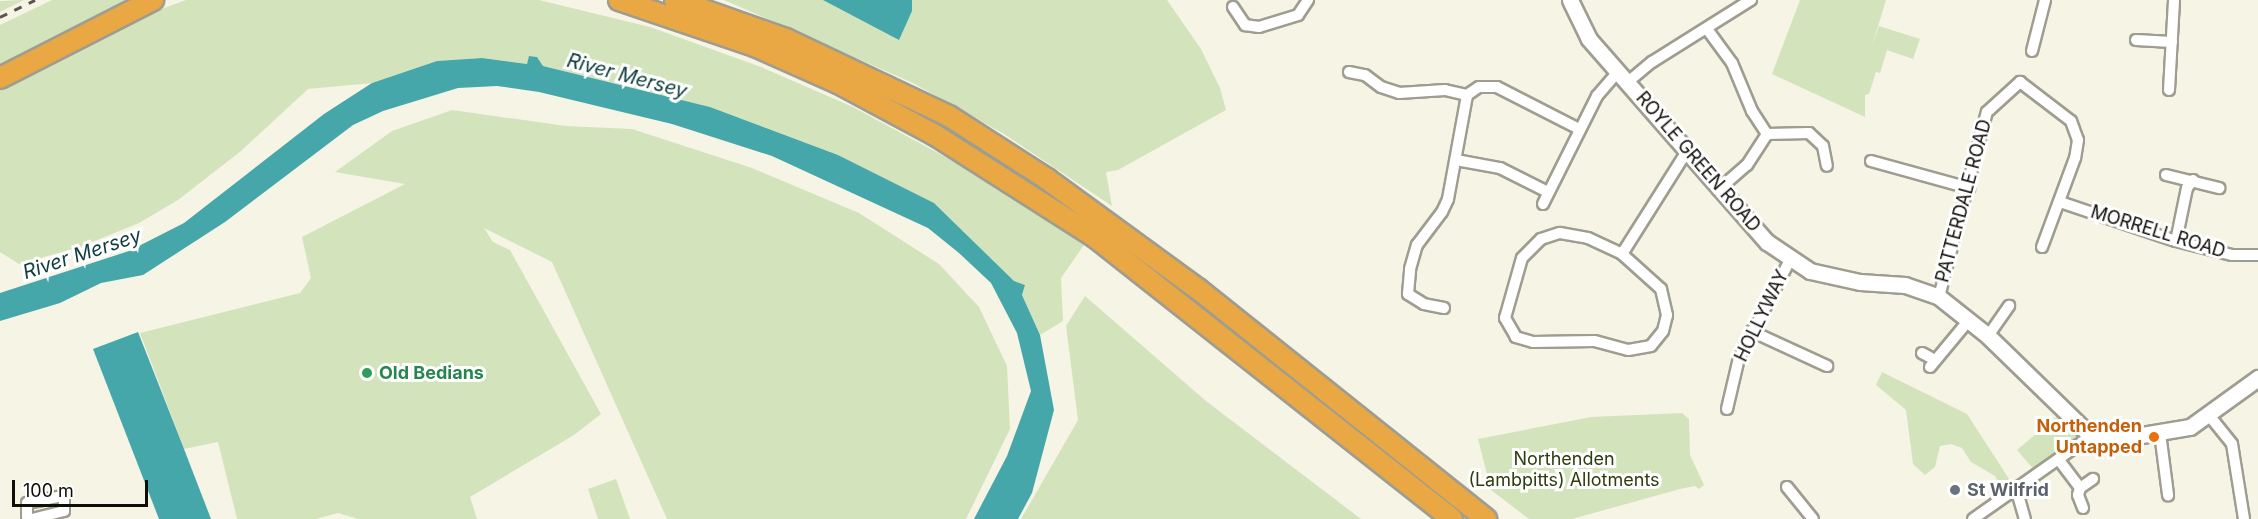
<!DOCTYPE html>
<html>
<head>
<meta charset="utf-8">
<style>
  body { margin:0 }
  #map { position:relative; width:2258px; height:519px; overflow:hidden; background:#f6f4e5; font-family:Inter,sans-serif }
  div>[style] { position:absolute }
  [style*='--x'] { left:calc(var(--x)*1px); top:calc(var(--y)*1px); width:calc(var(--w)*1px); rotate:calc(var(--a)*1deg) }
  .green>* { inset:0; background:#d3e4bc }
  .water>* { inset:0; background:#46a7aa }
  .roads { filter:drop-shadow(2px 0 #9f9d90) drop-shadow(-2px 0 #9f9d90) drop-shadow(0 2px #9f9d90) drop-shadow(0 -2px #9f9d90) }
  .minor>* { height:10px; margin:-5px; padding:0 5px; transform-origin:5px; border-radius:5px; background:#fff }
  .secondary>* { height:15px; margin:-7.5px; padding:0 7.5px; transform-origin:7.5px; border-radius:7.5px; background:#fff }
  .motorway>* { height:20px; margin:-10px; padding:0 10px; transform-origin:10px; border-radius:10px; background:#e9a844 }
  .rail>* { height:3px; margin-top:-1.5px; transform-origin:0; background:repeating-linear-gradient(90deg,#58564e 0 8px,transparent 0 16px) }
  .dots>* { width:16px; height:16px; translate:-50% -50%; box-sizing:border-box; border:3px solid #fff; border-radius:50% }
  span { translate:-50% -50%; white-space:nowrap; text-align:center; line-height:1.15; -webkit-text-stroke:6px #fff; paint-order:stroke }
  .street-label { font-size:18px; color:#0f0e09 }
  .leisure-label { font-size:18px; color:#27864d; font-weight:700 }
  .left { translate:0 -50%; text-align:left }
  .food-label { font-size:18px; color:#c56008; font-weight:700 }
  .right { translate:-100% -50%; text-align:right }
  .park-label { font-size:18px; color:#2d3d0e }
  .worship-label { font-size:18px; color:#5b616d; font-weight:700 }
  .water-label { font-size:20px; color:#0f3d3e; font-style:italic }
  .scale { position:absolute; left:12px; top:480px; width:136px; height:27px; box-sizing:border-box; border:3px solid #0f0e09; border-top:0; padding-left:8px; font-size:18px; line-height:21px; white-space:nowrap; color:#0f0e09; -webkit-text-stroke:4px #fff; paint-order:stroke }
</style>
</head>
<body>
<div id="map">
  <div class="green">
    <div style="clip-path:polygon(24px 0,0 12px,0 1px)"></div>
    <div style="clip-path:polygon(52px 0,139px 0,0 72px,0 25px)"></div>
    <div style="clip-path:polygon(186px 0,539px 0,650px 27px,761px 67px,853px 107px,951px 160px,1084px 245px,1061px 278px,1063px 321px,1040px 335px,1022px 295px,1025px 285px,1014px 281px,934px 203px,838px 155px,710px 107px,543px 66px,537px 57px,530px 56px,527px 64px,482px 58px,437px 61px,372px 83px,308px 89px,241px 151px,178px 200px,139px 223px,80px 247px,19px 264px,0 252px,0 90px,145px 15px)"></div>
    <div style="clip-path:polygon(724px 0,1167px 0,1201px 49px,1220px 88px,1226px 110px,1118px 170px,1106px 172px,1112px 206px,1004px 134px,913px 83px)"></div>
    <div style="clip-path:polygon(1800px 0,1886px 0,1872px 46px,1879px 26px,1920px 39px,1913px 59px,1887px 50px,1880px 73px,1876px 72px,1869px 94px,1865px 95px,1865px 117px,1772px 74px)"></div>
    <div style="clip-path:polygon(452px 110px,566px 126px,632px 129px,752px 168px,859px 213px,939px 264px,979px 307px,1007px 366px,1010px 429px,966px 519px,667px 519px,552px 262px,484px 228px,493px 242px,510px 250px,601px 414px,574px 435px,470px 497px,477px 519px,358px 519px,338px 513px,316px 519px,237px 519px,218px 442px,184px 449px,140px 333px,300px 293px,311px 278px,302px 237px,405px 184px,335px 172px,392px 131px)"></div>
    <div style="clip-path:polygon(1085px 296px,1206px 401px,1361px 519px,1021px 519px,1078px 420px,1066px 326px)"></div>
    <div style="clip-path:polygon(1882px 372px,1967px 414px,2011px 482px,2002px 489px,1995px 476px,1971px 462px,1962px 448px,1951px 444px,1940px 446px,1935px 467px,1925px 475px,1913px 464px,1906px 410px,1876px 385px)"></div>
    <div style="clip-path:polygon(1682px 413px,1689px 419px,1690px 455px,1704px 485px,1699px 489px,1695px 486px,1680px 489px,1572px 519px,1529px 519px,1491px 490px,1478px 439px,1591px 417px)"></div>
    <div style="clip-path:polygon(2056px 417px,2082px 439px,2035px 471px,2017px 450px)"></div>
    <div style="clip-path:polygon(616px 479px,630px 519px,598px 519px,588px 489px)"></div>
  </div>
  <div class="water">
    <div style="clip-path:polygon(823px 0,912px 0,912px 11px,899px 40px)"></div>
    <div style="clip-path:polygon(529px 56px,537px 57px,543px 66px,710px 107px,838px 155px,934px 203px,1014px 281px,1025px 285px,1022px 295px,1040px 335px,1054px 410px,1032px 493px,1018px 519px,974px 519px,1007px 456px,1031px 391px,1017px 333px,991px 283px,959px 253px,928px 228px,772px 156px,672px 124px,539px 92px,497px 86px,458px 88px,383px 111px,353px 125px,225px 222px,143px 275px,101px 283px,60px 303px,0 321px,0 293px,129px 251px,184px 223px,324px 114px,372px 83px,437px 61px,482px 58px,527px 64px)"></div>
    <div style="clip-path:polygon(138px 332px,184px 449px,211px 519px,159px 519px,93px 349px)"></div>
  </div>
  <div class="roads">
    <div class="minor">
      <div style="--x:1233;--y:7;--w:22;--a:56"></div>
      <div style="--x:1245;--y:25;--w:14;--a:8"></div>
      <div style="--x:1259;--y:27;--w:41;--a:-17.1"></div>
      <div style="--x:1298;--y:15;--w:18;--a:-56"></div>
      <div style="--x:1707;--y:29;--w:42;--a:53.7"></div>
      <div style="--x:1732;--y:63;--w:52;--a:67.4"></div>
      <div style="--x:1752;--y:111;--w:27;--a:57"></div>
      <div style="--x:2136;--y:40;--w:36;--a:3"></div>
      <div style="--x:2032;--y:51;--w:53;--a:-75.7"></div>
      <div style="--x:1349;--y:72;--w:16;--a:11"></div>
      <div style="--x:1365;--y:75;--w:20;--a:37"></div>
      <div style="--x:1381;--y:87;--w:19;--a:18"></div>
      <div style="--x:1399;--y:93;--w:46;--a:-3.7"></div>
      <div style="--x:1445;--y:90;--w:23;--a:13"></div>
      <div style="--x:1629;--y:81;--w:30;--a:-40"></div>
      <div style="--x:1652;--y:62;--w:117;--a:-32.1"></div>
      <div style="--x:2169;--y:90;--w:90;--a:-86.8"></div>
      <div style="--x:1456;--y:160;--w:45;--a:10.3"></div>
      <div style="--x:1500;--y:168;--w:54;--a:26.6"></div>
      <div style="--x:1871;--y:161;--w:102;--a:15.4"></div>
      <div style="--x:2166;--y:175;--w:55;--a:13.8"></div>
      <div style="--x:1718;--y:190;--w:38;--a:-41"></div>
      <div style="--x:1747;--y:165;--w:37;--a:-57"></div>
      <div style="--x:1767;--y:134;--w:42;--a:-1.4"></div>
      <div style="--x:1809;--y:133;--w:19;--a:43"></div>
      <div style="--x:1823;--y:146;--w:20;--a:79"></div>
      <div style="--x:2060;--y:202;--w:122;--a:18.6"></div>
      <div style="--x:2176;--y:241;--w:58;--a:14"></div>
      <div style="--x:2232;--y:255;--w:26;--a:0"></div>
      <div style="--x:1543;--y:204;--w:121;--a:-63.4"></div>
      <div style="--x:1597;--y:96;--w:33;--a:-49"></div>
      <div style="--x:1560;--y:233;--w:28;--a:10"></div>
      <div style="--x:1588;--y:238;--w:38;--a:25"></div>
      <div style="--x:1622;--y:254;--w:52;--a:41.9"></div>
      <div style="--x:1661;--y:289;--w:27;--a:77"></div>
      <div style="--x:1667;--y:315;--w:16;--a:104"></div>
      <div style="--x:1663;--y:331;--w:19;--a:129"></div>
      <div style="--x:1651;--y:346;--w:23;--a:170"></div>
      <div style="--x:1628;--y:350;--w:35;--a:-165"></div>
      <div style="--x:1594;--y:341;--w:61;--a:179.1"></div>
      <div style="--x:1533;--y:342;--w:18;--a:-164"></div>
      <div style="--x:1516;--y:337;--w:22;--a:-120"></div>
      <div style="--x:1505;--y:318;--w:62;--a:-74.2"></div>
      <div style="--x:1522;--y:258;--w:27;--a:-45"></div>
      <div style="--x:1541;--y:239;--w:20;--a:-18"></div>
      <div style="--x:2176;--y:241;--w:54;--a:-78.3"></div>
      <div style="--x:2187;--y:188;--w:10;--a:-53"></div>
      <div style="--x:1622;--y:254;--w:122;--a:-57.7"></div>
      <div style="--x:1939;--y:297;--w:191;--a:-75.5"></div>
      <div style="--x:1987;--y:112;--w:45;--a:-42.3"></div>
      <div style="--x:2020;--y:82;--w:64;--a:37.4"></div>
      <div style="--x:2071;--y:121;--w:20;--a:70"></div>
      <div style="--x:2078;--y:140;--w:18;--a:99"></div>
      <div style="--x:2075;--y:158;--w:95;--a:110.3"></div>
      <div style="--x:1444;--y:308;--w:20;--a:-169"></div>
      <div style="--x:1424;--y:304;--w:19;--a:-148"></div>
      <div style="--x:1408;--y:294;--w:25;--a:-85"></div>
      <div style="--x:1410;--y:269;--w:25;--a:-74"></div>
      <div style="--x:1417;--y:245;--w:41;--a:-52.9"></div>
      <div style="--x:1442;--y:212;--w:14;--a:-65"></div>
      <div style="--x:1448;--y:199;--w:106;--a:-79.6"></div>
      <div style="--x:1467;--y:95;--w:14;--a:-34"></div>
      <div style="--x:1479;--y:87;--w:18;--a:0"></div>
      <div style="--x:1497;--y:87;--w:92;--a:27.1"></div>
      <div style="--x:1751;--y:331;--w:84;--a:24.7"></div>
      <div style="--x:1988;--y:336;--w:37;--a:-55"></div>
      <div style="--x:1922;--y:353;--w:15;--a:28"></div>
      <div style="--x:1930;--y:367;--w:61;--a:-50.3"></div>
      <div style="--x:1727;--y:409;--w:52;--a:-76.8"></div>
      <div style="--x:1739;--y:358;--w:110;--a:-62.5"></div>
      <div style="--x:2208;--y:414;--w:38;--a:51"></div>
      <div style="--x:2232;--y:444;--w:76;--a:80.9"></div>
      <div style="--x:2160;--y:433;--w:63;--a:82.6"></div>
      <div style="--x:2059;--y:460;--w:35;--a:53"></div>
      <div style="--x:1787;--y:487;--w:41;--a:50.9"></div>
      <div style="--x:2016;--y:488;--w:32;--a:74"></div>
      <div style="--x:2083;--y:508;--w:14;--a:-111"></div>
      <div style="--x:2078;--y:495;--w:7;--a:-74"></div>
      <div style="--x:2080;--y:488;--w:16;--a:-35"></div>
      <div style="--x:31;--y:519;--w:4;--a:-153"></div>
      <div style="--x:27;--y:517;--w:14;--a:-90"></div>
      <div style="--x:27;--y:503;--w:38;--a:-11"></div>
      <div style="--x:64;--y:496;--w:15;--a:90"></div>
      <div style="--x:64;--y:511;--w:33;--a:166"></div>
      <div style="--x:1973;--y:519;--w:144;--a:-35.1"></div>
    </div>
    <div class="secondary">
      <div style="--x:1570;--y:0;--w:43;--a:64"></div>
      <div style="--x:1589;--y:39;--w:270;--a:48.8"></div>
      <div style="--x:1767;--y:242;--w:52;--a:34"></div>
      <div style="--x:1810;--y:271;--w:51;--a:12.4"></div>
      <div style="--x:1860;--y:282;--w:45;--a:3.8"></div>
      <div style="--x:1905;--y:285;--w:36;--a:19"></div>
      <div style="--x:1939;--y:297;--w:63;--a:38.5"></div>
      <div style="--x:1988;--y:336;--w:144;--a:44.2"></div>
      <div style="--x:2091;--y:436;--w:21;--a:11"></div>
      <div style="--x:2112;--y:440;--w:79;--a:-9.5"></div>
      <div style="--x:2190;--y:427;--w:84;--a:-35.8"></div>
    </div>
    <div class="motorway">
      <div style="--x:619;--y:0;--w:144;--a:18.7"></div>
      <div style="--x:755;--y:46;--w:91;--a:24"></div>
      <div style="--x:838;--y:83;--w:110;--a:28.2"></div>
      <div style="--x:935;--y:135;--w:190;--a:32.5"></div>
      <div style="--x:1095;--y:237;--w:455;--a:38.3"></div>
      <div style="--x:675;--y:0;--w:118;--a:19.4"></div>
      <div style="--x:786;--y:39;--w:180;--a:25.3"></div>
      <div style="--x:949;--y:116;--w:117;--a:32.7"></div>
      <div style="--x:1047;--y:179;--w:187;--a:36.1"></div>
      <div style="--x:1198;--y:289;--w:369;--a:38.6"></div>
      <div style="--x:0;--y:78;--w:172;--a:-27"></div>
    </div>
  </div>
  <div class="rail">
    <div style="--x:0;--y:17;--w:39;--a:-26"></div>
  </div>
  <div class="dots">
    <div style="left:367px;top:373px;background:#2e9e5b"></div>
    <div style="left:2154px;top:437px;background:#e8710a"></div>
    <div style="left:1955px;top:490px;background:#6b7280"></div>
  </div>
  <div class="street-label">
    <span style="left:1698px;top:162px;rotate:49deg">ROYLE GREEN ROAD</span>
    <span style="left:1964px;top:201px;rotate:-75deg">PATTERDALE ROAD</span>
    <span style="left:2158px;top:232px;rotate:17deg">MORRELL ROAD</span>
    <span style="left:1762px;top:316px;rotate:-64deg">HOLLYWAY</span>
  </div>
  <div class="leisure-label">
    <span class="left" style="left:379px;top:373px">Old Bedians</span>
  </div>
  <div class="food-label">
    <span class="right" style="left:2142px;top:437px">Northenden<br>Untapped</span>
  </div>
  <div class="park-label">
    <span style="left:1564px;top:470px">Northenden<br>(Lambpitts) Allotments</span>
  </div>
  <div class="worship-label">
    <span class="left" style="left:1967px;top:490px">St Wilfrid</span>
  </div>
  <div class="water-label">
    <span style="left:627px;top:76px;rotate:15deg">River Mersey</span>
    <span style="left:82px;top:254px;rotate:-18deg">River Mersey</span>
  </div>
  <div class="scale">100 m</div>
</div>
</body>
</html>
